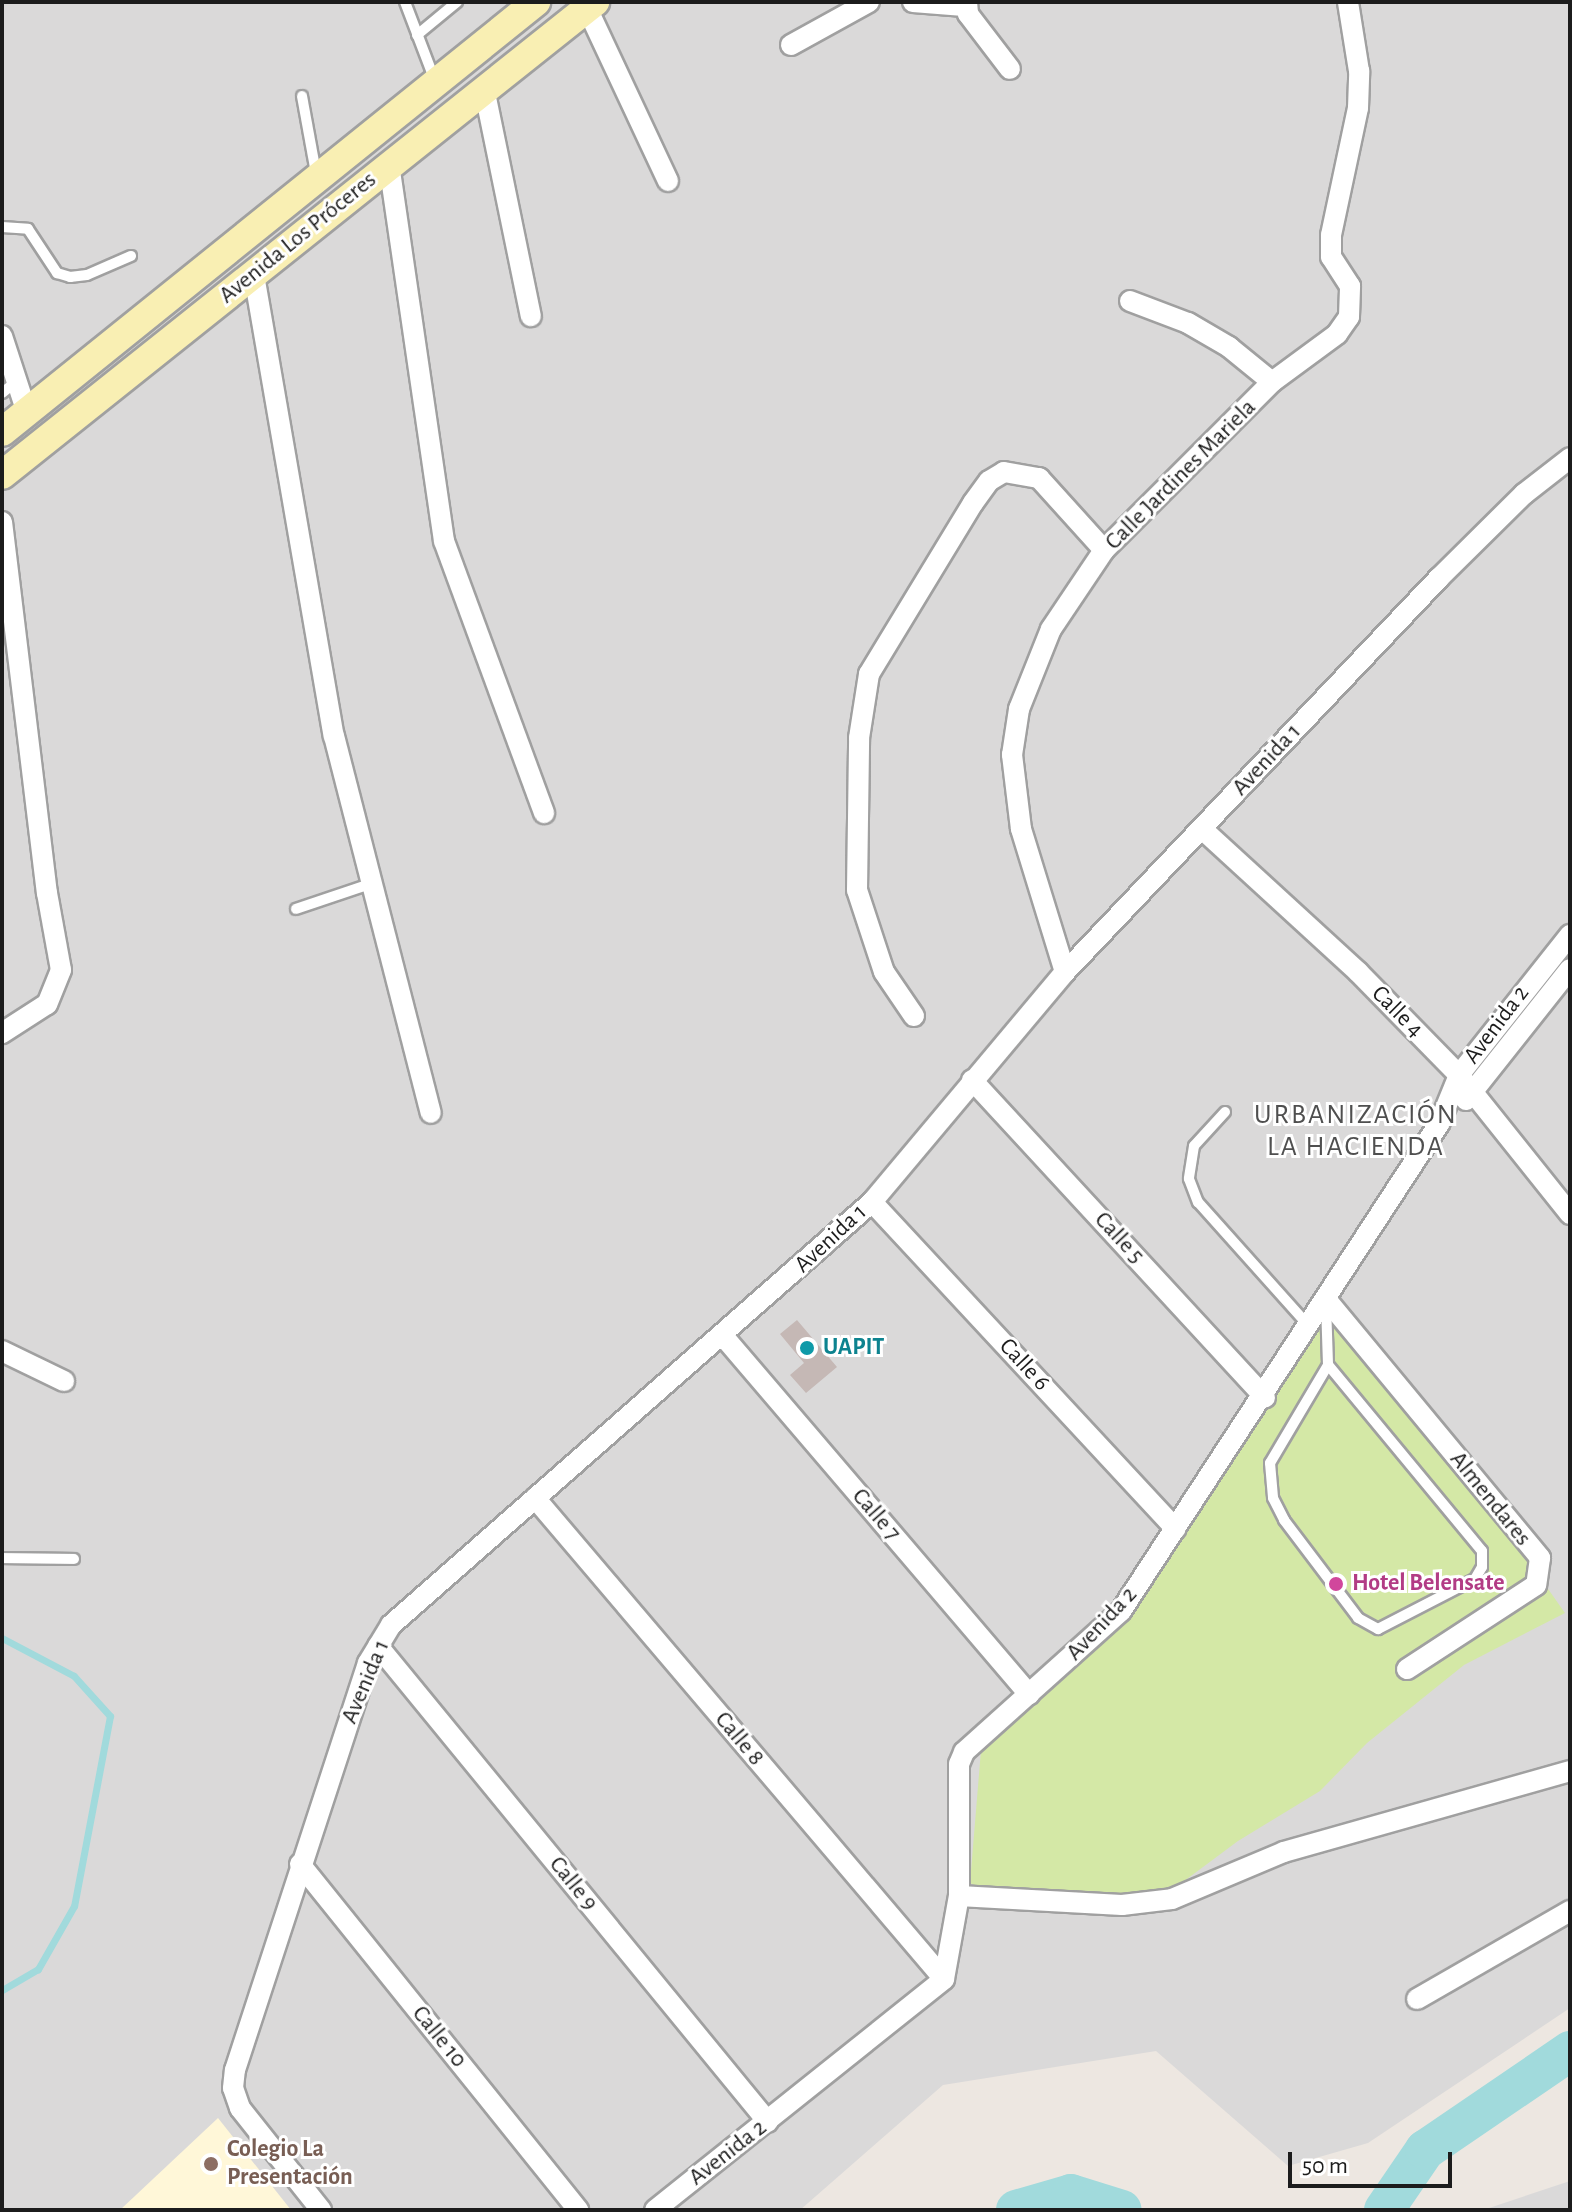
<!DOCTYPE html>
<html>
<head>
<meta charset="utf-8">
<style>
  body { margin:0 }
  #map { position:relative; width:1572px; height:2212px; overflow:hidden; background:#ede7e1; font-family:"Alegreya Sans",sans-serif }
  div>[style] { position:absolute }
  [style*='--x'] { left:calc(var(--x)*1px); top:calc(var(--y)*1px); width:calc(var(--w)*1px); rotate:calc(var(--a)*1deg) }
  .residential>* { inset:0; background:#dad9d9 }
  .education>* { inset:0; background:#fff7d8 }
  .grass>* { inset:0; background:#d4e8a6 }
  .stream>* { height:7px; margin:-3.5px; padding:0 3.5px; transform-origin:3.5px; border-radius:3.5px; background:#a1dadc }
  .river>* { height:40px; margin:-20px; padding:0 20px; transform-origin:20px; border-radius:20px; background:#a1dadc }
  .building>* { inset:0; background:#c5b8b5 }
  .roads { filter:drop-shadow(2px 0 #a0a0a0) drop-shadow(-2px 0 #a0a0a0) drop-shadow(0 2px #a0a0a0) drop-shadow(0 -2px #a0a0a0) }
  .service>* { height:10px; margin:-5px; padding:0 5px; transform-origin:5px; border-radius:5px; background:#fff }
  .minor>* { height:20px; margin:-10px; padding:0 10px; transform-origin:10px; border-radius:10px; background:#fff }
  .secondary>* { height:28px; margin:-14px; padding:0 14px; transform-origin:14px; border-radius:14px; background:#f9efb3 }
  .dots>* { width:22px; height:22px; translate:-50% -50%; box-sizing:border-box; border:4px solid #fff; border-radius:50% }
  span { translate:-50% -50%; white-space:nowrap; text-align:center; line-height:1.15; -webkit-text-stroke:6px #fff; paint-order:stroke }
  .street-label { font-size:24px; color:#1c1c1c }
  .culture-label { font-size:24px; color:#0d838f; font-weight:700 }
  .left { translate:0 -50%; text-align:left }
  .hotel-label { font-size:24px; color:#b23c85; font-weight:700 }
  .education-label { font-size:24px; color:#785e54; font-weight:700 }
  .quarter-label { font-size:28px; color:#4f4f4f; letter-spacing:2px }
  .frame { position:absolute; inset:0; border:4px solid #1c1c1c; pointer-events:none }
  .scale { position:absolute; left:1288px; top:2152px; width:164px; height:36px; box-sizing:border-box; border:4px solid #1c1c1c; border-top:0; padding-left:10px; font-size:24px; line-height:28px; white-space:nowrap; color:#1c1c1c; -webkit-text-stroke:6px #fff; paint-order:stroke }
</style>
</head>
<body>
<div id="map">
  <div class="residential">
    <div style="clip-path:polygon(2px 2px,1570px 2px,1570px 2008px,1368px 2143px,1288px 2166px,1156px 2051px,943px 2085px,800px 2210px,2px 2210px)"></div>
    <div style="clip-path:polygon(1570px 2181px,1570px 2210px,1483px 2210px)"></div>
  </div>
  <div class="education">
    <div style="clip-path:polygon(218px 2118px,291px 2210px,120px 2210px)"></div>
  </div>
  <div class="grass">
    <div style="clip-path:polygon(1300px 1317px,1336px 1327px,1515px 1542px,1565px 1613px,1464px 1665px,1367px 1743px,1320px 1791px,1238px 1841px,1160px 1899px,983px 1890px,970px 1883px,982px 1738px,1068px 1672px,1111px 1617px,1143px 1556px,1246px 1408px)"></div>
  </div>
  <div class="stream">
    <div style="--x:2;--y:1638;--w:81;--a:27.8"></div>
    <div style="--x:74;--y:1676;--w:54;--a:48"></div>
    <div style="--x:110;--y:1716;--w:193;--a:100.7"></div>
    <div style="--x:74;--y:1906;--w:73;--a:119.7"></div>
    <div style="--x:38;--y:1969;--w:42;--a:149.7"></div>
  </div>
  <div class="river">
    <div style="--x:1016;--y:2210;--w:57;--a:-16.2"></div>
    <div style="--x:1071;--y:2194;--w:53;--a:17.4"></div>
    <div style="--x:1384;--y:2210;--w:73;--a:-55.7"></div>
    <div style="--x:1425;--y:2150;--w:176;--a:-34.3"></div>
  </div>
  <div class="building">
    <div style="clip-path:polygon(797px 1320px,837px 1367px,806px 1393px,790px 1375px,804px 1363px,780px 1334px)"></div>
  </div>
  <div class="roads">
    <div class="service">
      <div style="--x:405;--y:2;--w:81;--a:69.1"></div>
      <div style="--x:417;--y:35;--w:52;--a:-39.5"></div>
      <div style="--x:302;--y:96;--w:78;--a:79.7"></div>
      <div style="--x:2;--y:227;--w:26;--a:4"></div>
      <div style="--x:28;--y:229;--w:53;--a:56.6"></div>
      <div style="--x:57;--y:273;--w:14;--a:17"></div>
      <div style="--x:70;--y:277;--w:17;--a:-7"></div>
      <div style="--x:87;--y:275;--w:48;--a:-23.4"></div>
      <div style="--x:2;--y:393;--w:19;--a:-39"></div>
      <div style="--x:296;--y:909;--w:81;--a:-18.7"></div>
      <div style="--x:1225;--y:1112;--w:46;--a:132.4"></div>
      <div style="--x:1194;--y:1146;--w:33;--a:99"></div>
      <div style="--x:1189;--y:1179;--w:25;--a:69"></div>
      <div style="--x:1198;--y:1202;--w:165;--a:48.2"></div>
      <div style="--x:1326;--y:1304;--w:61;--a:88.1"></div>
      <div style="--x:1328;--y:1365;--w:114;--a:120.6"></div>
      <div style="--x:1270;--y:1463;--w:35;--a:85"></div>
      <div style="--x:1273;--y:1498;--w:25;--a:63"></div>
      <div style="--x:1284;--y:1520;--w:123;--a:52.9"></div>
      <div style="--x:1358;--y:1618;--w:23;--a:29"></div>
      <div style="--x:1378;--y:1629;--w:109;--a:-27.3"></div>
      <div style="--x:1475;--y:1579;--w:14;--a:-60"></div>
      <div style="--x:1482;--y:1567;--w:16;--a:-90"></div>
      <div style="--x:1482;--y:1551;--w:241;--a:-129.6"></div>
      <div style="--x:2;--y:1558;--w:72;--a:0.8"></div>
    </div>
    <div class="minor">
      <div style="--x:913;--y:2;--w:51;--a:4.5"></div>
      <div style="--x:967;--y:2;--w:12;--a:85"></div>
      <div style="--x:968;--y:14;--w:69;--a:52.6"></div>
      <div style="--x:587;--y:8;--w:191;--a:64.9"></div>
      <div style="--x:791;--y:45;--w:89;--a:-28.9"></div>
      <div style="--x:484;--y:88;--w:233;--a:78.4"></div>
      <div style="--x:389;--y:164;--w:381;--a:81.7"></div>
      <div style="--x:444;--y:541;--w:290;--a:69.8"></div>
      <div style="--x:254;--y:275;--w:468;--a:80.2"></div>
      <div style="--x:334;--y:736;--w:389;--a:75.6"></div>
      <div style="--x:1130;--y:301;--w:62;--a:20.8"></div>
      <div style="--x:1188;--y:323;--w:48;--a:30.3"></div>
      <div style="--x:1229;--y:347;--w:55;--a:39.1"></div>
      <div style="--x:2;--y:336;--w:78;--a:72"></div>
      <div style="--x:2;--y:522;--w:374;--a:83.1"></div>
      <div style="--x:47;--y:893;--w:78;--a:79.7"></div>
      <div style="--x:61;--y:970;--w:37;--a:112"></div>
      <div style="--x:47;--y:1004;--w:54;--a:147.2"></div>
      <div style="--x:1202;--y:829;--w:212;--a:42.5"></div>
      <div style="--x:1358;--y:972;--w:144;--a:45.6"></div>
      <div style="--x:1459;--y:1075;--w:178;--a:51.4"></div>
      <div style="--x:1065;--y:972;--w:150;--a:-107.1"></div>
      <div style="--x:1021;--y:829;--w:75;--a:-96.9"></div>
      <div style="--x:1012;--y:755;--w:47;--a:-81.3"></div>
      <div style="--x:1019;--y:709;--w:86;--a:-68.2"></div>
      <div style="--x:1051;--y:629;--w:95;--a:-56.1"></div>
      <div style="--x:1104;--y:550;--w:238;--a:-45"></div>
      <div style="--x:1272;--y:382;--w:81;--a:-36.4"></div>
      <div style="--x:1337;--y:334;--w:21;--a:-55"></div>
      <div style="--x:1349;--y:317;--w:31;--a:-88"></div>
      <div style="--x:1350;--y:286;--w:35;--a:-123"></div>
      <div style="--x:1331;--y:257;--w:22;--a:-90"></div>
      <div style="--x:1331;--y:235;--w:130;--a:-78"></div>
      <div style="--x:1358;--y:108;--w:37;--a:-88"></div>
      <div style="--x:1359;--y:71;--w:70;--a:-99.1"></div>
      <div style="--x:914;--y:1016;--w:53;--a:-124.3"></div>
      <div style="--x:884;--y:972;--w:86;--a:-108.2"></div>
      <div style="--x:857;--y:890;--w:152;--a:-89.2"></div>
      <div style="--x:859;--y:738;--w:65;--a:-81.1"></div>
      <div style="--x:869;--y:674;--w:200;--a:-58.7"></div>
      <div style="--x:973;--y:503;--w:27;--a:-54"></div>
      <div style="--x:989;--y:481;--w:17;--a:-31"></div>
      <div style="--x:1004;--y:472;--w:36;--a:10"></div>
      <div style="--x:1039;--y:478;--w:97;--a:47.9"></div>
      <div style="--x:972;--y:1080;--w:432;--a:47.3"></div>
      <div style="--x:1466;--y:1100;--w:167;--a:-51.6"></div>
      <div style="--x:872;--y:1202;--w:446;--a:47.1"></div>
      <div style="--x:1326;--y:1299;--w:336;--a:50.4"></div>
      <div style="--x:1540;--y:1558;--w:27;--a:98"></div>
      <div style="--x:1536;--y:1585;--w:154;--a:146.9"></div>
      <div style="--x:724;--y:1337;--w:470;--a:49.5"></div>
      <div style="--x:2;--y:1351;--w:69;--a:25.8"></div>
      <div style="--x:535;--y:1498;--w:631;--a:49.63"></div>
      <div style="--x:378;--y:1646;--w:615;--a:50.67"></div>
      <div style="--x:300;--y:1864;--w:444;--a:51.2"></div>
      <div style="--x:959;--y:1896;--w:163;--a:3.2"></div>
      <div style="--x:1122;--y:1905;--w:50;--a:-6.8"></div>
      <div style="--x:1172;--y:1899;--w:121;--a:-22.8"></div>
      <div style="--x:1284;--y:1852;--w:297;--a:-15.8"></div>
      <div style="--x:1417;--y:1999;--w:177;--a:-29.9"></div>
      <div style="--x:321;--y:2210;--w:130;--a:-128.5"></div>
      <div style="--x:240;--y:2108;--w:21;--a:-109"></div>
      <div style="--x:233;--y:2088;--w:18;--a:-84"></div>
      <div style="--x:235;--y:2070;--w:428;--a:-71.9"></div>
      <div style="--x:368;--y:1663;--w:44;--a:-58.8"></div>
      <div style="--x:391;--y:1625;--w:641;--a:-41.33"></div>
      <div style="--x:872;--y:1202;--w:300;--a:-50"></div>
      <div style="--x:1065;--y:972;--w:543;--a:-46.49"></div>
      <div style="--x:1439;--y:578;--w:120;--a:-44.7"></div>
      <div style="--x:1524;--y:494;--w:58;--a:-38"></div>
      <div style="--x:655;--y:2210;--w:370;--a:-38.6"></div>
      <div style="--x:944;--y:1979;--w:84;--a:-79.8"></div>
      <div style="--x:959;--y:1896;--w:132;--a:-90"></div>
      <div style="--x:959;--y:1764;--w:13;--a:-67"></div>
      <div style="--x:964;--y:1752;--w:211;--a:-41.9"></div>
      <div style="--x:1121;--y:1611;--w:582;--a:-56.86"></div>
      <div style="--x:1439;--y:1124;--w:53;--a:-67.8"></div>
      <div style="--x:1459;--y:1075;--w:179;--a:-51.6"></div>
    </div>
    <div class="secondary">
      <div style="--x:2;--y:432;--w:686;--a:-38.84"></div>
      <div style="--x:2;--y:475;--w:759;--a:-38.58"></div>
    </div>
  </div>
  <div class="dots">
    <div style="left:807px;top:1348px;background:#0f9aa8"></div>
    <div style="left:1336px;top:1584px;background:#d1479c"></div>
    <div style="left:211px;top:2164px;background:#8d6e63"></div>
  </div>
  <div class="street-label">
    <span style="left:298px;top:238px;rotate:-39deg">Avenida Los Próceres</span>
    <span style="left:1181px;top:475px;rotate:-45deg">Calle Jardines Mariela</span>
    <span style="left:1267px;top:760px;rotate:-47deg">Avenida 1</span>
    <span style="left:1397px;top:1012px;rotate:45deg">Calle 4</span>
    <span style="left:1497px;top:1025px;rotate:-53deg">Avenida 2</span>
    <span style="left:1119px;top:1238px;rotate:47deg">Calle 5</span>
    <span style="left:831px;top:1239px;rotate:-43deg">Avenida 1</span>
    <span style="left:1024px;top:1365px;rotate:47deg">Calle 6</span>
    <span style="left:1490px;top:1499px;rotate:51deg">Almendares</span>
    <span style="left:876px;top:1515px;rotate:49deg">Calle 7</span>
    <span style="left:1102px;top:1624px;rotate:-47deg">Avenida 2</span>
    <span style="left:366px;top:1682px;rotate:-67deg">Avenida 1</span>
    <span style="left:739px;top:1739px;rotate:50deg">Calle 8</span>
    <span style="left:573px;top:1884px;rotate:51deg">Calle 9</span>
    <span style="left:439px;top:2037px;rotate:51deg">Calle 10</span>
    <span style="left:728px;top:2153px;rotate:-38deg">Avenida 2</span>
  </div>
  <div class="culture-label">
    <span class="left" style="left:823px;top:1348px">UAPIT</span>
  </div>
  <div class="hotel-label">
    <span class="left" style="left:1352px;top:1584px">Hotel Belensate</span>
  </div>
  <div class="education-label">
    <span class="left" style="left:227px;top:2164px">Colegio La<br>Presentación</span>
  </div>
  <div class="quarter-label">
    <span style="left:1356px;top:1131px">URBANIZACIÓN<br>LA HACIENDA</span>
  </div>
  <div class="frame"></div>
  <div class="scale">50 m</div>
</div>
</body>
</html>
